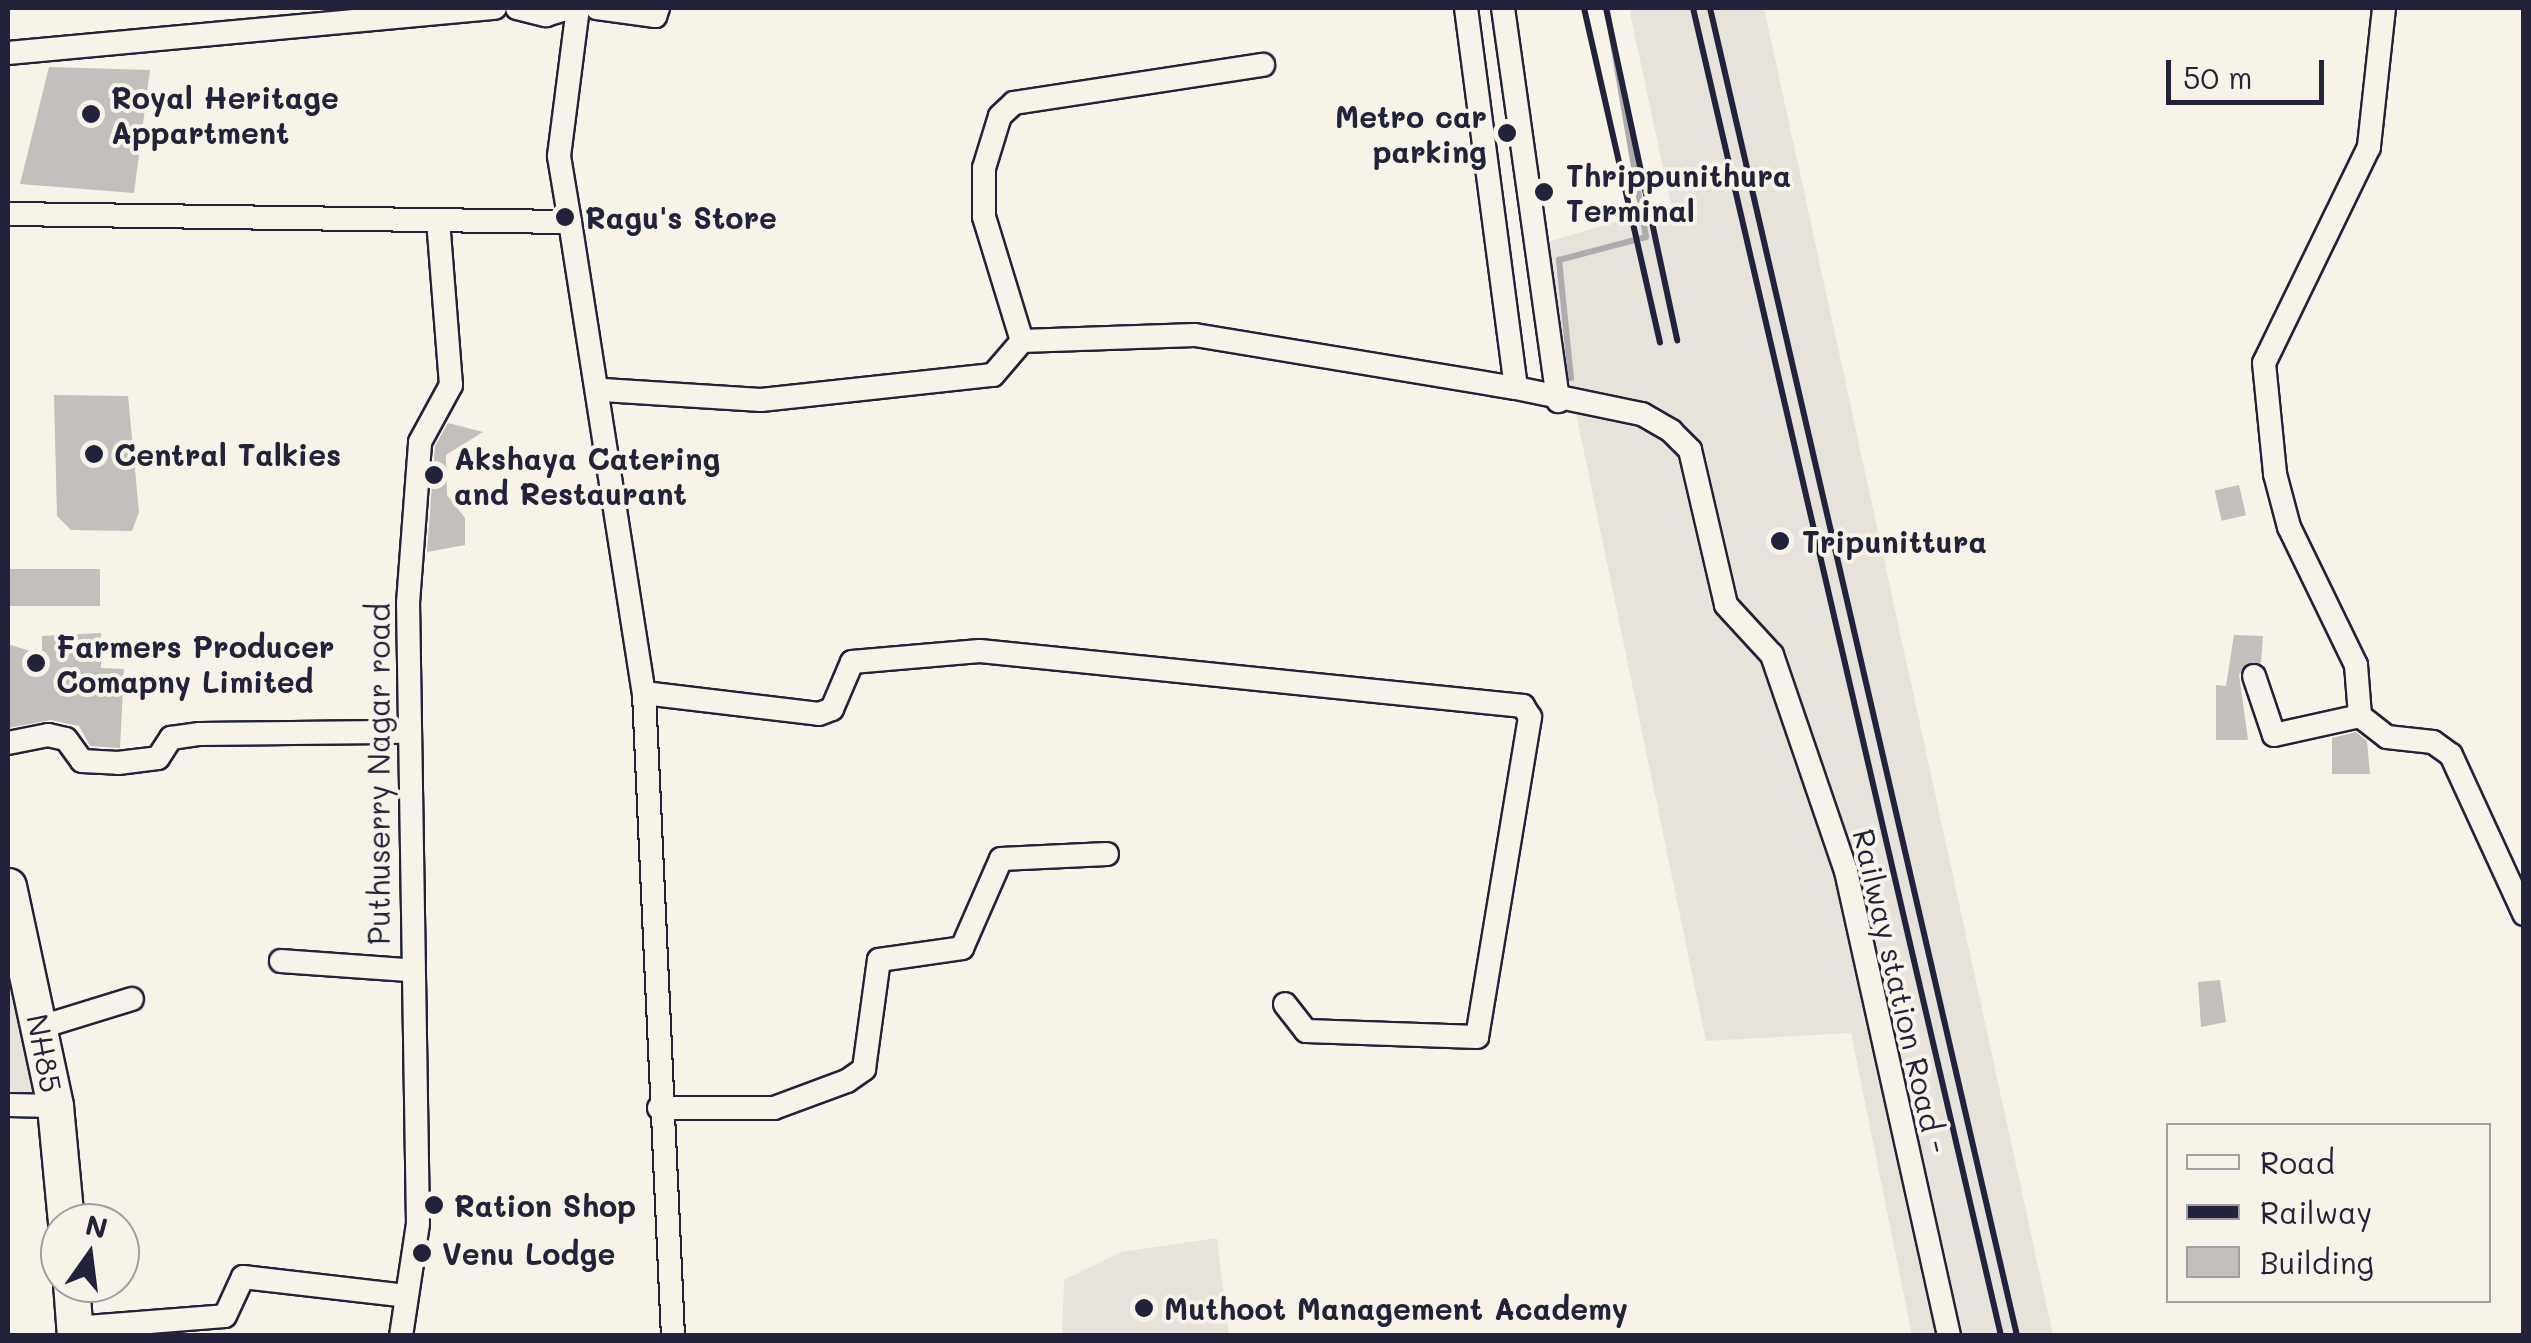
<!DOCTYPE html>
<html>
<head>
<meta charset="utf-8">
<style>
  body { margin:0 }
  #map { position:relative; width:2531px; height:1343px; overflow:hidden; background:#f7f3e8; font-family:Mali,sans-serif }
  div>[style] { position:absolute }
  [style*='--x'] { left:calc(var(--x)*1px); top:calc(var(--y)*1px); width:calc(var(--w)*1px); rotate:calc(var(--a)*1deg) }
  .built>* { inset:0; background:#e7e3db }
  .stream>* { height:6px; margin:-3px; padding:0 3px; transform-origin:3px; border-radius:3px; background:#aeabad }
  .building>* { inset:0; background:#c2bfbd; transform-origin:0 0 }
  .roads { filter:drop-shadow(2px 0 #22223b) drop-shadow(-2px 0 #22223b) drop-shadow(0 2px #22223b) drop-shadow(0 -2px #22223b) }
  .minor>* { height:22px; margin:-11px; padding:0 11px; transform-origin:11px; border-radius:11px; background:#f7f3e8 }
  .primary>* { height:35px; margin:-17.5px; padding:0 17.5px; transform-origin:17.5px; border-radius:17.5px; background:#f7f3e8 }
  .rail>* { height:6px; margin:-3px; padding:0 3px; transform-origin:3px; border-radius:3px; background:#22223b }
  .dots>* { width:28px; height:28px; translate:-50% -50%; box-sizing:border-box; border:5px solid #f7f3e8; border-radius:50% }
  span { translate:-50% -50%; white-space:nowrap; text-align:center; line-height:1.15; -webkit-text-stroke:8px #f7f3e8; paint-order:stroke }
  .poi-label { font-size:30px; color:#22223b; font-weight:700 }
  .left { translate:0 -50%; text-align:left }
  .right { translate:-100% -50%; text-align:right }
  .street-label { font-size:30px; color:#22223b }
  .frame { position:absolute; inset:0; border:10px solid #22223b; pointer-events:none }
  .legend { position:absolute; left:2166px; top:1123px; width:325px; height:180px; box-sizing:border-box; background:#f7f3e8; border:2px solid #a29fa3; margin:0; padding:12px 18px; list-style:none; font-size:30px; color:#22223b }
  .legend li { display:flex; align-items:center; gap:20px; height:50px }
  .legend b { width:50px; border:2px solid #a29fa3 }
  .north { position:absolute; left:40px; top:1203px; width:100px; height:100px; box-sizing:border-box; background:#f7f3e8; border:2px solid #a29fa3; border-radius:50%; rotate:14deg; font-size:28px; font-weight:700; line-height:40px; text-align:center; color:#22223b }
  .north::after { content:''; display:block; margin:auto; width:35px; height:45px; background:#22223b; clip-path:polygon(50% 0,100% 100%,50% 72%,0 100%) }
  .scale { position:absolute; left:2166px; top:60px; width:158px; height:45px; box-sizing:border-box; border:5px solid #22223b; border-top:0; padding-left:12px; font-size:30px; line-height:35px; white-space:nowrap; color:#22223b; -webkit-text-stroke:8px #f7f3e8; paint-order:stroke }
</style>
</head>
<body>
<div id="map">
  <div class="built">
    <div style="clip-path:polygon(1629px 8px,1764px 8px,2053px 1335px,1912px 1335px,1851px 1033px,1706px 1041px,1541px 244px,1671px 205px)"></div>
    <div style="clip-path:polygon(8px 975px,26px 1048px,33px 1096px,8px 1095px)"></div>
    <div style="clip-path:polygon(1217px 1238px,1229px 1335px,1062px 1335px,1064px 1280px,1121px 1252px)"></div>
  </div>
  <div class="stream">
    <div style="--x:1571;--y:378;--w:119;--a:-95.8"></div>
    <div style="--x:1559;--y:260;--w:90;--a:-14.8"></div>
    <div style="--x:1646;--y:237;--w:232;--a:-99.7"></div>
  </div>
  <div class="building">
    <div style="clip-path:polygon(49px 67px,150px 70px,134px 193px,20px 184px)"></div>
    <div style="clip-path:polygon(54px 395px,128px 396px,139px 512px,132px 531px,71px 530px,57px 516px)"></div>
    <div style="clip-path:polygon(448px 423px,483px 432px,446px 455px,447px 495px,465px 518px,465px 545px,427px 552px,435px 446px)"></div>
    <div style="left:2239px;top:485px;width:31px;height:25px;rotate:77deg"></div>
    <div style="left:8px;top:569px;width:92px;height:37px"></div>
    <div style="clip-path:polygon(101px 633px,101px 668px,124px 669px,120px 748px,90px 746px,79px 726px,51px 720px,8px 728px,8px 644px,42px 655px,42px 636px)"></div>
    <div style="clip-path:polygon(2234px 635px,2263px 636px,2261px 663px,2239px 674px,2248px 740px,2216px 740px,2216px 685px,2226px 686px)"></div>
    <div style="clip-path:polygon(2356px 732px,2367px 741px,2370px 774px,2332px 774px,2332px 738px)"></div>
    <div style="clip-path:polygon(2220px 980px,2226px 1022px,2201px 1027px,2198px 982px)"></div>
  </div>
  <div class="roads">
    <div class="minor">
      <div style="--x:517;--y:8;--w:30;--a:14"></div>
      <div style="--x:546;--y:15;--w:24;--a:-17"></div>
      <div style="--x:597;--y:8;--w:59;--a:7.9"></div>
      <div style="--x:655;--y:16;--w:9;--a:-69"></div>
      <div style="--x:1466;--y:8;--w:383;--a:82.5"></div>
      <div style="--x:1503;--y:8;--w:397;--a:82"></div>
      <div style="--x:2384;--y:8;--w:140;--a:96.2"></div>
      <div style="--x:2369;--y:147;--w:240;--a:115.9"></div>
      <div style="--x:2264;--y:363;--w:112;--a:84.3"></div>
      <div style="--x:2275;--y:474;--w:55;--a:75.2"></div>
      <div style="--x:2289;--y:527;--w:153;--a:64.1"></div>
      <div style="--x:2356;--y:665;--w:51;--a:85.5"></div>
      <div style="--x:2360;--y:716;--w:34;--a:38"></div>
      <div style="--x:2387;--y:737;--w:46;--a:6.2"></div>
      <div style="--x:2433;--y:742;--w:22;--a:36"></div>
      <div style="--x:2451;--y:755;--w:175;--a:65.3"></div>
      <div style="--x:8;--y:53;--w:489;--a:-5.3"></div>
      <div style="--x:8;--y:214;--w:562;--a:0.82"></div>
      <div style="--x:570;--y:222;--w:477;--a:81.1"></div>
      <div style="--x:644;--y:693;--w:644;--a:87.42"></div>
      <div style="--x:570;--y:222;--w:67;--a:-99.5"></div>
      <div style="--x:559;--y:156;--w:149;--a:-82.7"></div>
      <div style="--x:1022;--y:341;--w:130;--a:-107"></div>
      <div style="--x:984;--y:217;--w:49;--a:-90"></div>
      <div style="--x:984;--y:168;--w:54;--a:-72.9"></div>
      <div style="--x:1000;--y:116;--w:19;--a:-43"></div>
      <div style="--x:1014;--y:103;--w:252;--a:-8.7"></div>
      <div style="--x:603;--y:390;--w:158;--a:3.6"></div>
      <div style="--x:761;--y:400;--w:233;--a:-6.2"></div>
      <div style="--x:993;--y:375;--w:45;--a:-49.5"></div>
      <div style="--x:1022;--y:341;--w:173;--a:-2"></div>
      <div style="--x:1195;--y:335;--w:325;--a:9.4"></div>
      <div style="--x:1516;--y:388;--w:129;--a:11.7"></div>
      <div style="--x:1642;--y:414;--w:34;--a:30"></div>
      <div style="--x:1671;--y:431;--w:27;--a:45"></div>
      <div style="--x:1690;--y:450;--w:159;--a:76.9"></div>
      <div style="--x:1726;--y:605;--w:68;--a:47.4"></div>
      <div style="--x:1772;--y:655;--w:228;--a:71.1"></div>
      <div style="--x:1846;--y:871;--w:476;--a:77.5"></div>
      <div style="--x:2254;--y:676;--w:62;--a:71.3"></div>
      <div style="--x:2274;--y:735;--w:88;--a:-12.5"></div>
      <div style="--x:644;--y:693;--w:176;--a:6.8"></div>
      <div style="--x:819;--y:714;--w:14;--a:-21"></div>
      <div style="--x:832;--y:709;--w:51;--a:-66.9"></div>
      <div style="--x:852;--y:662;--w:128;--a:-4.9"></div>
      <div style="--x:980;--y:651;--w:546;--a:5.78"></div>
      <div style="--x:1523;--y:706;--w:13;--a:58"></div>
      <div style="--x:1530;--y:717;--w:324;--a:99.4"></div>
      <div style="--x:1477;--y:1037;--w:171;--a:-178"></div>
      <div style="--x:1306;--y:1031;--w:34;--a:-128"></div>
      <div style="--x:8;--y:743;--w:41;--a:-11.3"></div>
      <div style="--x:48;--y:735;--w:18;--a:13"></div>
      <div style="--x:66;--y:739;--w:27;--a:54"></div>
      <div style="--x:82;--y:761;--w:36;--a:3"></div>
      <div style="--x:118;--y:763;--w:40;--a:-7.1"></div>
      <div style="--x:158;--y:758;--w:24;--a:-57"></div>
      <div style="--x:171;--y:738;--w:29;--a:-8"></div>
      <div style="--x:200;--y:734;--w:207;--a:-0.6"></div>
      <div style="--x:281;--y:961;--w:127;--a:4.1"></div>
      <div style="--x:41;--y:1027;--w:95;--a:-17.1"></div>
      <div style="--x:8;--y:1105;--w:47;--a:1.2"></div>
      <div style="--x:659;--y:1108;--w:115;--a:0"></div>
      <div style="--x:774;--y:1108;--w:78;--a:-20.3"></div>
      <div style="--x:847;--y:1081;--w:21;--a:-35"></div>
      <div style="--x:864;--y:1069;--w:110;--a:-82.2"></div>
      <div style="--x:879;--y:960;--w:84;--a:-8.2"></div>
      <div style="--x:962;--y:948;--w:97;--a:-66.3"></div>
      <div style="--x:1001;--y:859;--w:106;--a:-2.7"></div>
      <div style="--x:74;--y:1328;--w:151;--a:-4.5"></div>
      <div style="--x:225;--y:1316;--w:43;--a:-65.2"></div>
      <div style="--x:243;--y:1277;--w:164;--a:6.6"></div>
      <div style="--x:401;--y:1336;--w:113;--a:-81.4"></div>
      <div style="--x:418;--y:1224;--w:621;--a:-90.92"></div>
      <div style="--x:408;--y:603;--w:161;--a:-85.7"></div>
      <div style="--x:420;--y:442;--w:65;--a:-61.5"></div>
      <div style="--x:451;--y:385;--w:165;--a:-94.5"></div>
    </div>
    <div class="primary">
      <div style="--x:8;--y:886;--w:225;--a:77.9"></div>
      <div style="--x:55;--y:1106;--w:118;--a:84.6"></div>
      <div style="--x:71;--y:1283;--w:53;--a:85.7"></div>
    </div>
  </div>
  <div class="rail">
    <div style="--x:1584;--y:8;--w:343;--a:77.2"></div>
    <div style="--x:1606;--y:8;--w:340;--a:77.9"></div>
    <div style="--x:1693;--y:8;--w:1363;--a:76.94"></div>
    <div style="--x:1710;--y:8;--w:1363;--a:76.98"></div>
  </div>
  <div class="dots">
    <div style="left:91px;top:114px;background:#22223b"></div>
    <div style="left:1507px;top:133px;background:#22223b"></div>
    <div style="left:1544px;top:192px;background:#22223b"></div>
    <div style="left:565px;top:217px;background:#22223b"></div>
    <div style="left:94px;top:454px;background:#22223b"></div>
    <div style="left:434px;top:475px;background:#22223b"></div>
    <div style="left:1780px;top:541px;background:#22223b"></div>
    <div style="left:36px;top:663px;background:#22223b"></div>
    <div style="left:434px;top:1205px;background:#22223b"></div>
    <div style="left:422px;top:1253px;background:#22223b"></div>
    <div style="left:1144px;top:1308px;background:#22223b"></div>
  </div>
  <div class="poi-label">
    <span class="left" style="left:111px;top:114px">Royal Heritage<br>Appartment</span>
    <span class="right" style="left:1487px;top:133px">Metro car<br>parking</span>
    <span class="left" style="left:1566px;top:192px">Thrippunithura<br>Terminal</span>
    <span class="left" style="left:585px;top:217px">Ragu's Store</span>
    <span class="left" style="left:114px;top:454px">Central Talkies</span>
    <span class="left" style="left:454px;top:475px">Akshaya Catering<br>and Restaurant</span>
    <span class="left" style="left:1802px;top:541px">Tripunittura</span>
    <span class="left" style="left:56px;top:663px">Farmers Producer<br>Comapny Limited</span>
    <span class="left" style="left:454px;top:1205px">Ration Shop</span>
    <span class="left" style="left:442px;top:1253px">Venu Lodge</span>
    <span class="left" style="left:1164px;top:1308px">Muthoot Management Academy</span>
  </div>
  <div class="street-label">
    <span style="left:378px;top:774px;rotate:-90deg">Puthuserry Nagar road</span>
    <span style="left:1901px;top:991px;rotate:77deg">Railway station Road -</span>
    <span style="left:45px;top:1053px;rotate:79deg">NH85</span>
  </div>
  <div class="frame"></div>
  <ul class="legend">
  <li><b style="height:12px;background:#f7f3e8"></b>Road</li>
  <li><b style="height:12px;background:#22223b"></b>Railway</li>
  <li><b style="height:28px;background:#c2bfbd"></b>Building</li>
  </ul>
  <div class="north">N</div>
  <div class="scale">50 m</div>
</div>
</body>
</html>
